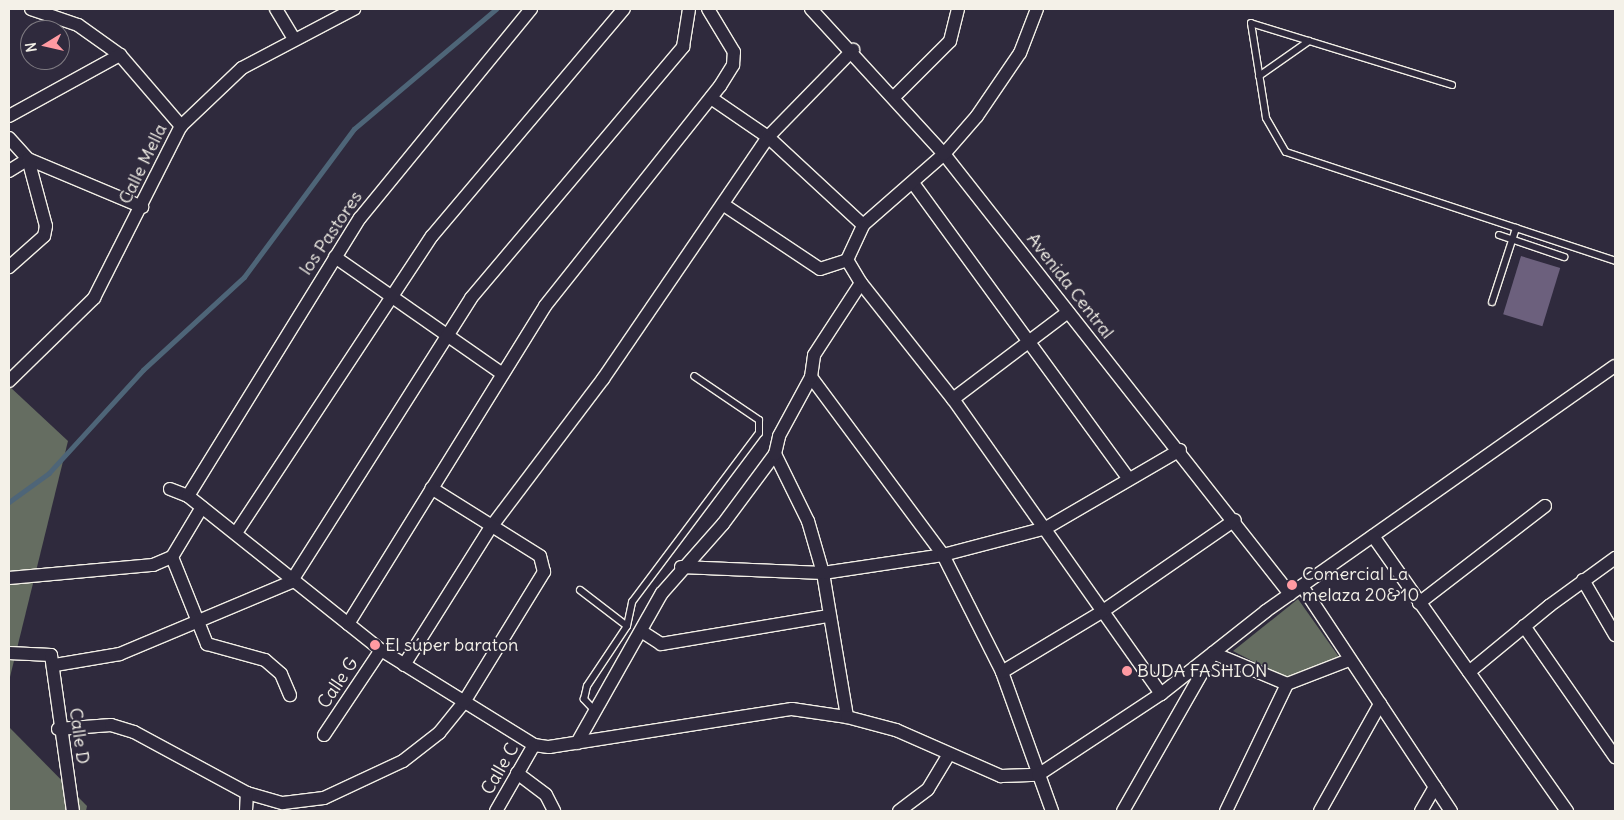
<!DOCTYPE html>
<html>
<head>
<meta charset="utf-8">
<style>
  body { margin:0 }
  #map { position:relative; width:1624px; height:820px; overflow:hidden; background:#2f2a3d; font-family:Delius,sans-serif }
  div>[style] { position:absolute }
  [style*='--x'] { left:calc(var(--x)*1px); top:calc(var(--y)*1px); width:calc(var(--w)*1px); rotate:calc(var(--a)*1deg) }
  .green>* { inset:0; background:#656d61 }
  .stream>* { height:4.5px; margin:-2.25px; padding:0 2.25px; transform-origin:2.25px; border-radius:2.25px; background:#4e6578 }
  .building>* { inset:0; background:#6c607d; transform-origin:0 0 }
  .roads { filter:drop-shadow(1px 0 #f4f1e8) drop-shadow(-1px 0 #f4f1e8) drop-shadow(0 1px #f4f1e8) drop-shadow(0 -1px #f4f1e8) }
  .service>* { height:6px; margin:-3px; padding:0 3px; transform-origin:3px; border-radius:3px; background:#2f2a3d }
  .minor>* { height:12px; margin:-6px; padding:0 6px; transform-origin:6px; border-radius:6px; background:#2f2a3d }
  .dots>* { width:14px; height:14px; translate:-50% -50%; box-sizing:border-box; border:2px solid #2f2a3d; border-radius:50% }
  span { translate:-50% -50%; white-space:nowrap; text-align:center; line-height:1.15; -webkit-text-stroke:4px #2f2a3d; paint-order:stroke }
  .street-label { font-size:18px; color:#f4f1e8 }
  .poi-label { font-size:18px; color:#f4f1e8 }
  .left { translate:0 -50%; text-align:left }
  .frame { position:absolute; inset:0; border:10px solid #f4f1e8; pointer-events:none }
  .north { position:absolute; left:20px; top:20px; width:50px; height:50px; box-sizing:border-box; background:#2f2a3d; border:1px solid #7e7a81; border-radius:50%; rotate:261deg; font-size:14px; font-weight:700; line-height:20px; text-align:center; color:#f4f1e8 }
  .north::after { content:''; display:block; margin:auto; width:18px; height:22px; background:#ff9aa2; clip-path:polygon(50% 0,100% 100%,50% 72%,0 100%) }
</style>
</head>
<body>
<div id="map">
  <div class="green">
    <div style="clip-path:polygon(9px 386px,68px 441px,9px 681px)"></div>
    <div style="clip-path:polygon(1298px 599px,1339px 657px,1285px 678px,1233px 651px)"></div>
    <div style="clip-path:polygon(9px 727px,87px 806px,86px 811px,9px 811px)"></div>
  </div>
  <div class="stream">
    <div style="--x:9;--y:502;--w:49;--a:-35.9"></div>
    <div style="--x:49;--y:473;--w:139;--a:-47.6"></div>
    <div style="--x:143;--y:370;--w:137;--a:-42.6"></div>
    <div style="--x:244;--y:277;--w:184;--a:-53.4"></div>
    <div style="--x:354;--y:129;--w:186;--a:-40.2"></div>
  </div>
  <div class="building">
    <div style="left:1521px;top:256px;width:41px;height:61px;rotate:17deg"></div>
  </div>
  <div class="roads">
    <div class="service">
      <div style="--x:1259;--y:76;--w:61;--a:-35"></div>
      <div style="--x:1452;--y:85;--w:210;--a:-162.9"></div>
      <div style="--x:1251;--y:23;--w:96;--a:81"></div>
      <div style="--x:1266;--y:118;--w:39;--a:60"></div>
      <div style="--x:1286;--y:152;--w:347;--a:18.3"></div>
      <div style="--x:1499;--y:235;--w:69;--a:18.7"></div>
      <div style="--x:1492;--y:302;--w:78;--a:-72"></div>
      <div style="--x:580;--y:590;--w:59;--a:37.5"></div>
      <div style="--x:596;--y:712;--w:18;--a:-133"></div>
      <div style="--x:584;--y:699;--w:13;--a:-77"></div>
      <div style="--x:587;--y:686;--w:72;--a:-56.3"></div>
      <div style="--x:627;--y:626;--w:25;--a:-78"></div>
      <div style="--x:632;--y:602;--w:211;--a:-53.1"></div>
      <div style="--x:759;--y:433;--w:13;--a:-90"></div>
      <div style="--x:759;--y:420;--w:78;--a:-145.9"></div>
    </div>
    <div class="minor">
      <div style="--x:31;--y:9;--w:50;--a:18.8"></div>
      <div style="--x:78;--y:25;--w:52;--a:35.5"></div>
      <div style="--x:120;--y:55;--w:94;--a:49.3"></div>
      <div style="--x:276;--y:9;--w:35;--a:59"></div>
      <div style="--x:811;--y:9;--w:197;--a:47.5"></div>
      <div style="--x:944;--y:154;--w:560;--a:51.82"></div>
      <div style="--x:894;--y:97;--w:79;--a:-45"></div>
      <div style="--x:950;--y:41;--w:33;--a:-76"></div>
      <div style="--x:711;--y:98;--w:69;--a:34.4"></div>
      <div style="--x:768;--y:137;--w:129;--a:42.8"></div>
      <div style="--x:9;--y:116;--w:127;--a:-28.8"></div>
      <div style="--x:9;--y:138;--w:28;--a:48"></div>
      <div style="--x:28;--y:159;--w:124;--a:22.8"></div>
      <div style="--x:9;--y:171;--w:22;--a:-32"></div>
      <div style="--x:28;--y:159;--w:69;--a:75"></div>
      <div style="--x:46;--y:226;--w:10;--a:101"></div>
      <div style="--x:44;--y:236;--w:47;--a:138.5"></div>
      <div style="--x:913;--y:183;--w:365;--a:53.9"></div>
      <div style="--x:724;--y:205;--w:115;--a:33.7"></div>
      <div style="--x:820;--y:269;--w:28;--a:-18"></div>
      <div style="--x:335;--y:257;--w:203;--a:34.9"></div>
      <div style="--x:861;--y:283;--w:148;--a:51.6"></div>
      <div style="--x:953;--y:399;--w:361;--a:54.8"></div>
      <div style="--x:811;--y:377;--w:222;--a:53.4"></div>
      <div style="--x:943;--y:555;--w:131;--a:63.2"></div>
      <div style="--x:1002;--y:672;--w:148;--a:70.2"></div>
      <div style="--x:9;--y:381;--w:119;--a:-44.3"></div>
      <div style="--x:94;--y:298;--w:193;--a:-63.2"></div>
      <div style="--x:181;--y:126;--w:84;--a:-43.6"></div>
      <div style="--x:242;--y:68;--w:127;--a:-27.8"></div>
      <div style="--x:953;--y:399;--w:144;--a:-37.1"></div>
      <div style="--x:775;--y:454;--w:75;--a:63.8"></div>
      <div style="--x:808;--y:521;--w:54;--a:73.9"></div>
      <div style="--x:823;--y:573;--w:146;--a:80.5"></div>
      <div style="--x:170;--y:489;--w:19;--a:21"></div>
      <div style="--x:188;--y:496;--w:247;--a:38.6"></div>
      <div style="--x:381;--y:650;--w:180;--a:31.8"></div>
      <div style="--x:534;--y:745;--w:15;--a:8"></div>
      <div style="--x:549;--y:747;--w:246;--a:-8.9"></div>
      <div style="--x:792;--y:709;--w:56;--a:8.3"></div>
      <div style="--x:847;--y:717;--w:51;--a:14.9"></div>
      <div style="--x:896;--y:730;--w:115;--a:23.7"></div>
      <div style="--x:1001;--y:776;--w:37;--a:-2"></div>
      <div style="--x:1038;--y:775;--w:147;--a:-33.4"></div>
      <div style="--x:1161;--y:694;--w:134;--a:-38.3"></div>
      <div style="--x:1266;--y:611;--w:426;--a:-35.1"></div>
      <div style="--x:188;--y:496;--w:327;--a:-58.3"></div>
      <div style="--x:360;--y:218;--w:270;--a:-50.7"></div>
      <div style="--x:236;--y:533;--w:356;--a:-56.6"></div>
      <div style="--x:432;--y:236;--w:297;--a:-49.8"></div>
      <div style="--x:1373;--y:536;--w:337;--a:54.8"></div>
      <div style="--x:172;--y:557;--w:94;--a:68.1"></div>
      <div style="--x:207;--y:644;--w:60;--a:15.4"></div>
      <div style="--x:265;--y:660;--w:21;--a:41"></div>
      <div style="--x:281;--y:674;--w:23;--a:67"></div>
      <div style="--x:681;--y:567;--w:142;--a:2.4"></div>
      <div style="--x:823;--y:573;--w:121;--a:-8.5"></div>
      <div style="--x:943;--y:555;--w:106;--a:-14.7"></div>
      <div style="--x:1046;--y:528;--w:155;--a:-30.2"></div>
      <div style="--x:9;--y:578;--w:145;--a:-5.2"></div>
      <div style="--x:153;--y:565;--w:21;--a:-23"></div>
      <div style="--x:172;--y:557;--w:58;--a:-59"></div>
      <div style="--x:1583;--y:580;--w:64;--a:59.8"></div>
      <div style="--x:1302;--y:586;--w:270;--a:56.5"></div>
      <div style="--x:1419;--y:603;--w:159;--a:-37.6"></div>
      <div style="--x:348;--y:624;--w:374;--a:-58.2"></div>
      <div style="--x:545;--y:306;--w:281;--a:-51.5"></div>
      <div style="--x:720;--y:86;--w:25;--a:-58"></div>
      <div style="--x:733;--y:65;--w:13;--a:-86"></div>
      <div style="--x:734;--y:52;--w:50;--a:-121.2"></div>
      <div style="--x:1524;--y:626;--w:160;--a:55.2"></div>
      <div style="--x:641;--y:631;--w:24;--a:33"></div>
      <div style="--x:661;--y:644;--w:170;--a:-9.5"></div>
      <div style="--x:9;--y:653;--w:42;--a:2.7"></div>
      <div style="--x:51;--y:655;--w:158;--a:82"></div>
      <div style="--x:55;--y:665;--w:66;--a:-9.6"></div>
      <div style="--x:120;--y:654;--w:186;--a:-22.8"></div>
      <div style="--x:291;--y:582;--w:336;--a:-57.6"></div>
      <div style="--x:471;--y:298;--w:329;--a:-49.8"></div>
      <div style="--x:683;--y:47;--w:38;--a:-81"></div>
      <div style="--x:404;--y:665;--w:163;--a:-57.8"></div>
      <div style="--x:491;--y:527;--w:186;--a:-52.9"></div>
      <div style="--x:603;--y:379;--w:293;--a:-55.7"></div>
      <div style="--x:768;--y:137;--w:122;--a:-45.7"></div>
      <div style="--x:1002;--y:672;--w:118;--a:-31.1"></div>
      <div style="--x:1103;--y:611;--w:160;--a:-34.6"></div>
      <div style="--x:1469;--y:672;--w:104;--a:-39.5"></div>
      <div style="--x:1549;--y:606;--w:82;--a:-36"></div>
      <div style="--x:58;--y:729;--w:53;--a:-4.3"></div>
      <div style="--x:111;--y:725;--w:24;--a:17"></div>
      <div style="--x:134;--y:732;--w:128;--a:28.4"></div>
      <div style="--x:247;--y:793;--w:37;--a:16"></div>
      <div style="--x:283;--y:803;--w:41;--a:-7"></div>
      <div style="--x:324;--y:798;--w:87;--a:-25.1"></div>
      <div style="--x:403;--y:761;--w:46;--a:-37.9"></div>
      <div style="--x:439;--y:733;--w:40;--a:-51"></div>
      <div style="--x:464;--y:702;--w:153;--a:-58.4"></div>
      <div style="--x:544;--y:572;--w:16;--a:-104"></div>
      <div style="--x:540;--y:556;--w:128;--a:-148"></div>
      <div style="--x:324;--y:735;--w:102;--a:-56.2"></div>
      <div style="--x:577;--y:743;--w:172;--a:-60.5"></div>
      <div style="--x:662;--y:593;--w:92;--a:-48.5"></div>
      <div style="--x:723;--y:524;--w:87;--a:-53.4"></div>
      <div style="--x:775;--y:454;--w:18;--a:-77"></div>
      <div style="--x:779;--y:436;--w:67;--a:-61.5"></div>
      <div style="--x:811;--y:377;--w:22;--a:-82"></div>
      <div style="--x:814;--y:355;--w:86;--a:-56.9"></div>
      <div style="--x:861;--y:283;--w:27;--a:-121"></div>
      <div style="--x:847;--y:260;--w:38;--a:-65"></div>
      <div style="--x:863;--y:225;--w:108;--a:-41.2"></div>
      <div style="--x:944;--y:154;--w:50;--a:-49"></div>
      <div style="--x:977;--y:116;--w:76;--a:-55.7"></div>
      <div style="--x:1020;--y:53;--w:47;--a:-68.9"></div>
      <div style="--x:517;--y:773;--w:36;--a:37"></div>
      <div style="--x:546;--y:795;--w:18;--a:63"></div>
      <div style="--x:246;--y:811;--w:18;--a:-87"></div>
      <div style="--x:496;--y:811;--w:76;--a:-60.1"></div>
      <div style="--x:899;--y:811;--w:36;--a:-37"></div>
      <div style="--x:928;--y:789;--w:39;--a:-59"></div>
      <div style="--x:1123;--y:811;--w:182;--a:-60.3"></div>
      <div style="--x:1213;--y:653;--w:80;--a:22.7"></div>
      <div style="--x:1287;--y:684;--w:66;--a:-21.2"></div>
      <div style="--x:1226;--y:811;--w:141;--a:-64.3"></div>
      <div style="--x:1320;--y:811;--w:123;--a:-60.7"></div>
      <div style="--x:1421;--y:811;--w:28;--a:-60"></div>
    </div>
  </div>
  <div class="dots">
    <div style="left:1292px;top:585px;background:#ff9aa2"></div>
    <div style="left:375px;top:645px;background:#ff9aa2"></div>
    <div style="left:1127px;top:671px;background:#ff9aa2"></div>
  </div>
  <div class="street-label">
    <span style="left:143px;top:164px;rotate:-64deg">Calle Mella</span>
    <span style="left:331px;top:233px;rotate:-56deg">los Pastores</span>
    <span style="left:1070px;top:286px;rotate:52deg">Avenida Central</span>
    <span style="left:338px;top:683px;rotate:-56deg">Calle G</span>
    <span style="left:79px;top:736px;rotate:82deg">Calle D</span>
    <span style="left:500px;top:769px;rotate:-60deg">Calle C</span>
  </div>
  <div class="poi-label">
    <span class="left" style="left:1302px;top:585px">Comercial La<br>melaza 20&amp;10</span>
    <span class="left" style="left:385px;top:645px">El súper baraton</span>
    <span class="left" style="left:1137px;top:671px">BUDA FASHION</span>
  </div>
  <div class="frame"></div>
  <div class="north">N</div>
</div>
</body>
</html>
